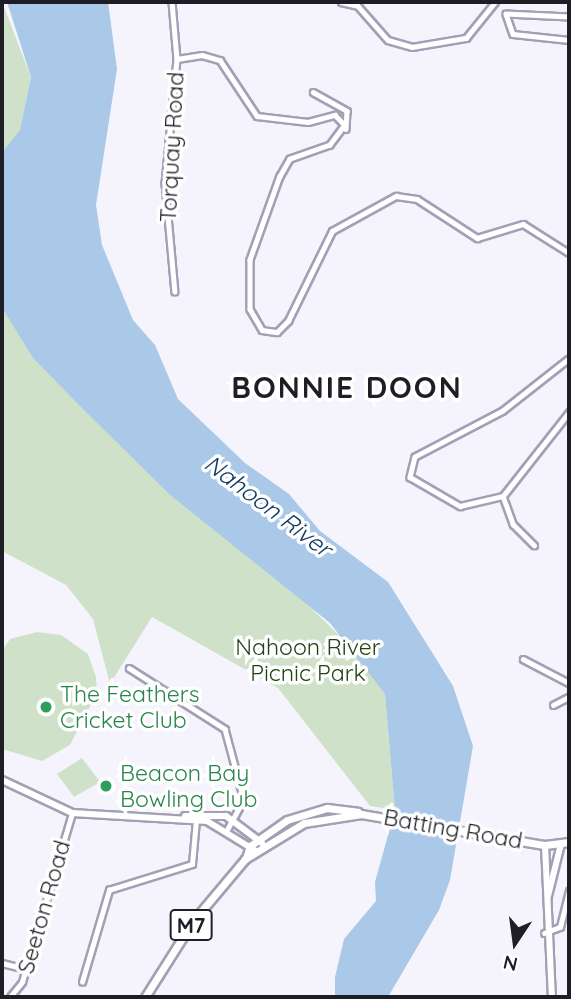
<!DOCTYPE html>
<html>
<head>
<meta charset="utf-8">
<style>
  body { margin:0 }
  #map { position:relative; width:571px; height:999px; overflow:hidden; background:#f5f4fd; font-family:Quicksand,sans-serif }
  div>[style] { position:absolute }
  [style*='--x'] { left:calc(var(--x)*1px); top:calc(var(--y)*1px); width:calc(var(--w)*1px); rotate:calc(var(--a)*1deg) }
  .green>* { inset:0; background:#cfe2c9 }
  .water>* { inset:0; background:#aac8e7 }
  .roads { filter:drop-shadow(2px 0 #a3a0b5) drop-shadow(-2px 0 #a3a0b5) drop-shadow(0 2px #a3a0b5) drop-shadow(0 -2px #a3a0b5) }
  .street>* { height:4.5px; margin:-2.25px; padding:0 2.25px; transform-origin:2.25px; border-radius:2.25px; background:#fff }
  .secondary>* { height:6px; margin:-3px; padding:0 3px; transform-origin:3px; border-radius:3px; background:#fff }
  .primary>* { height:7px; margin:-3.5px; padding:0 3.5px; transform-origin:3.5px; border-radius:3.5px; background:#fff }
  .dots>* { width:19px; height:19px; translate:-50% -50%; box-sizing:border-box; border:4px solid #fff; border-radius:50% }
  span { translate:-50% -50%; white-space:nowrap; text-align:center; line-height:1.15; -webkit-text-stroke:7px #fff; paint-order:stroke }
  .shield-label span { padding:2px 5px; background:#fff; border:2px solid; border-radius:5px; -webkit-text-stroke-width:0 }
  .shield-label { font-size:21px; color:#1f1e26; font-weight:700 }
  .street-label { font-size:23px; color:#1f1e26 }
  .park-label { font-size:23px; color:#204314 }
  .leisure-label { font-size:23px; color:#27864d }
  .left { translate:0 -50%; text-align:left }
  .water-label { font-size:24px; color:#0d3a62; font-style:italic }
  .district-label { font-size:30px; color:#1f1e26; font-weight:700; letter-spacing:2px }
  .frame { position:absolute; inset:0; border:4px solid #1f1e26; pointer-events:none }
  .north { position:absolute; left:480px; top:908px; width:70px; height:70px; -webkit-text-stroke:5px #fff; paint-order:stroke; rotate:193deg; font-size:19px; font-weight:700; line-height:28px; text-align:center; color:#1f1e26 }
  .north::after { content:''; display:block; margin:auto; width:24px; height:32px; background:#1f1e26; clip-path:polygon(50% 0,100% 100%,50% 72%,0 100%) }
</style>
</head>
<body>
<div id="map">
  <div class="green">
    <div style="clip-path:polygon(2px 2px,31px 77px,20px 130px,2px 152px)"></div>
    <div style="clip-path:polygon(2px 308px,34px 359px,169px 494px,276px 574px,351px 647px,385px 694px,395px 810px,370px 806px,278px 688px,152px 617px,110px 684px,93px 619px,66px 585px,2px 551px)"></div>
    <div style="clip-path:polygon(37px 632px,61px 635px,88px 654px,96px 677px,97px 693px,70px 745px,42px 761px,2px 749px,2px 651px,10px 639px)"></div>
    <div style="clip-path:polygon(82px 758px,100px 782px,74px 797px,57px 774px)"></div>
  </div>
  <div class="water">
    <div style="clip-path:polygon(7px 2px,108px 2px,117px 69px,96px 205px,102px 245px,133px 320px,155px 345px,178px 399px,245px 463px,289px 494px,320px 531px,388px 582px,453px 686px,473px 746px,450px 880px,439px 910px,388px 997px,335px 997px,335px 977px,344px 939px,376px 901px,375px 882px,395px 810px,385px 694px,330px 623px,169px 494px,80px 406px,33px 358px,2px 308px,2px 152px,20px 130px,31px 77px)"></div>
  </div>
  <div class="roads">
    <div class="street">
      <div style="--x:172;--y:2;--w:57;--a:85"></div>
      <div style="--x:177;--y:59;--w:125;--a:95.5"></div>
      <div style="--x:165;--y:183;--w:109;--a:84.8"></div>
      <div style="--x:341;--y:2;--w:17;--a:13"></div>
      <div style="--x:358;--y:6;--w:45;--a:48.6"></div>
      <div style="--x:388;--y:40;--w:25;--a:16"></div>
      <div style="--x:412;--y:47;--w:55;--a:-9.5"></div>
      <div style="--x:466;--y:38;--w:46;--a:-51.1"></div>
      <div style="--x:569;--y:17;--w:63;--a:-177.3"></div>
      <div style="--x:506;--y:14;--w:21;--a:71"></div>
      <div style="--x:513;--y:34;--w:56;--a:6.1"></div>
      <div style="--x:177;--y:59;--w:25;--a:-9"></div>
      <div style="--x:202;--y:55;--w:19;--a:16"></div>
      <div style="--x:220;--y:60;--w:67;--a:56.5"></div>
      <div style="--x:257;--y:116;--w:51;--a:6.7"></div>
      <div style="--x:308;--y:122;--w:28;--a:-15"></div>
      <div style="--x:335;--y:115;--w:14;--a:45"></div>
      <div style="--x:345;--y:125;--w:25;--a:127"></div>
      <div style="--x:330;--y:145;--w:42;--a:160.7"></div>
      <div style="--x:290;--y:159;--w:20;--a:120"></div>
      <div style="--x:280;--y:176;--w:89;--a:109.7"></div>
      <div style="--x:250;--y:260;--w:49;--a:90"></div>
      <div style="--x:250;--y:309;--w:24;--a:60"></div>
      <div style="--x:262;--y:330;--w:15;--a:8"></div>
      <div style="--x:277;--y:332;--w:16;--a:-45"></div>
      <div style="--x:288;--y:321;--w:100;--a:-63.9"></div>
      <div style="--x:332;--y:231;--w:73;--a:-28.7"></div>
      <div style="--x:396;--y:196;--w:21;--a:8"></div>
      <div style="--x:417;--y:199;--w:72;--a:33"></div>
      <div style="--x:477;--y:238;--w:48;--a:-16.9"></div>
      <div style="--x:523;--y:224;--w:54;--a:32.2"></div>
      <div style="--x:313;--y:92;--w:39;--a:29"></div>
      <div style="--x:347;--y:111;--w:18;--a:93"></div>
      <div style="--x:569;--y:359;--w:84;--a:141.8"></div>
      <div style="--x:503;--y:411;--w:99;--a:152.4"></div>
      <div style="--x:415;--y:457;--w:21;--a:104"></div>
      <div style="--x:410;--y:477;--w:58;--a:30.1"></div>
      <div style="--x:460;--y:506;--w:44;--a:-13.1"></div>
      <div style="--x:503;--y:496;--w:107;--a:-51.8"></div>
      <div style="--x:503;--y:496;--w:30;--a:70"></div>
      <div style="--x:513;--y:524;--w:30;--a:45"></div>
      <div style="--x:523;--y:659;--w:52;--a:27.6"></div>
      <div style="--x:129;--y:668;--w:114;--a:32.4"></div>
      <div style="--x:225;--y:729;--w:73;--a:75"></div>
      <div style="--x:244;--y:800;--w:33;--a:119"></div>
      <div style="--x:553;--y:705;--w:18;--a:-27"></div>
      <div style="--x:544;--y:933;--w:17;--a:-21"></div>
      <div style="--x:560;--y:927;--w:37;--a:-76"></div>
      <div style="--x:2;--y:963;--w:25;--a:14"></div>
      <div style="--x:82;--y:982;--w:96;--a:-73.6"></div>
      <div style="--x:109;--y:890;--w:87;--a:-17.4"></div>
      <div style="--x:192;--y:864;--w:44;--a:-84.8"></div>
      <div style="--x:10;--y:997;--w:19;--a:-51"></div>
      <div style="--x:22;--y:982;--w:176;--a:-73.5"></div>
    </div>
    <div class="secondary">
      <div style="--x:2;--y:780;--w:77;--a:25.2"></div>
      <div style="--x:72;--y:813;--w:135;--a:3.4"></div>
      <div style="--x:207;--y:821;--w:57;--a:31.5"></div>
      <div style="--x:185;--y:816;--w:41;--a:0"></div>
      <div style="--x:226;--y:816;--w:45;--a:36.9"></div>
      <div style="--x:545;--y:845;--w:152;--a:87.4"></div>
      <div style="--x:548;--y:896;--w:54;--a:-76"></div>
    </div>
    <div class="primary">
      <div style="--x:246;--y:858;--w:13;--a:-72"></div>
      <div style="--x:250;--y:846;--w:45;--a:-35.1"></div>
      <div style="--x:287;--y:820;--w:42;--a:-16.7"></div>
      <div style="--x:327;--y:808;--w:31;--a:7"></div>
      <div style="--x:145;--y:997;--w:90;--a:-57.7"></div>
      <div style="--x:193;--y:921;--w:81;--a:-50"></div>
      <div style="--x:245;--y:859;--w:69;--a:-31.4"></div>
      <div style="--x:304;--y:823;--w:58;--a:-9"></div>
      <div style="--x:361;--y:814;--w:187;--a:9.6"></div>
      <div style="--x:545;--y:845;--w:24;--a:-7"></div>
    </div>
  </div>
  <div class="dots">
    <div style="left:46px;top:707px;background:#2e9e5b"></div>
    <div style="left:106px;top:786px;background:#2e9e5b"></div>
  </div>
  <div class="shield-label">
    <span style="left:191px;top:925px">M7</span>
  </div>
  <div class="street-label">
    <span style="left:172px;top:147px;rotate:-87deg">Torquay Road</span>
    <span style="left:453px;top:829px;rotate:10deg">Batting Road</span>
    <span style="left:44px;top:907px;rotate:-74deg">Seeton Road</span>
  </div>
  <div class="park-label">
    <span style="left:308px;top:660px">Nahoon River<br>Picnic Park</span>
  </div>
  <div class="leisure-label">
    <span class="left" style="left:60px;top:707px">The Feathers<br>Cricket Club</span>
    <span class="left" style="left:120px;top:786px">Beacon Bay<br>Bowling Club</span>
  </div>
  <div class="water-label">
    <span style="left:268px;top:506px;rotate:37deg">Nahoon River</span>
  </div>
  <div class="district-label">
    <span style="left:347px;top:387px">BONNIE DOON</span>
  </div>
  <div class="frame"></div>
  <div class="north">N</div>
</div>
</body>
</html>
